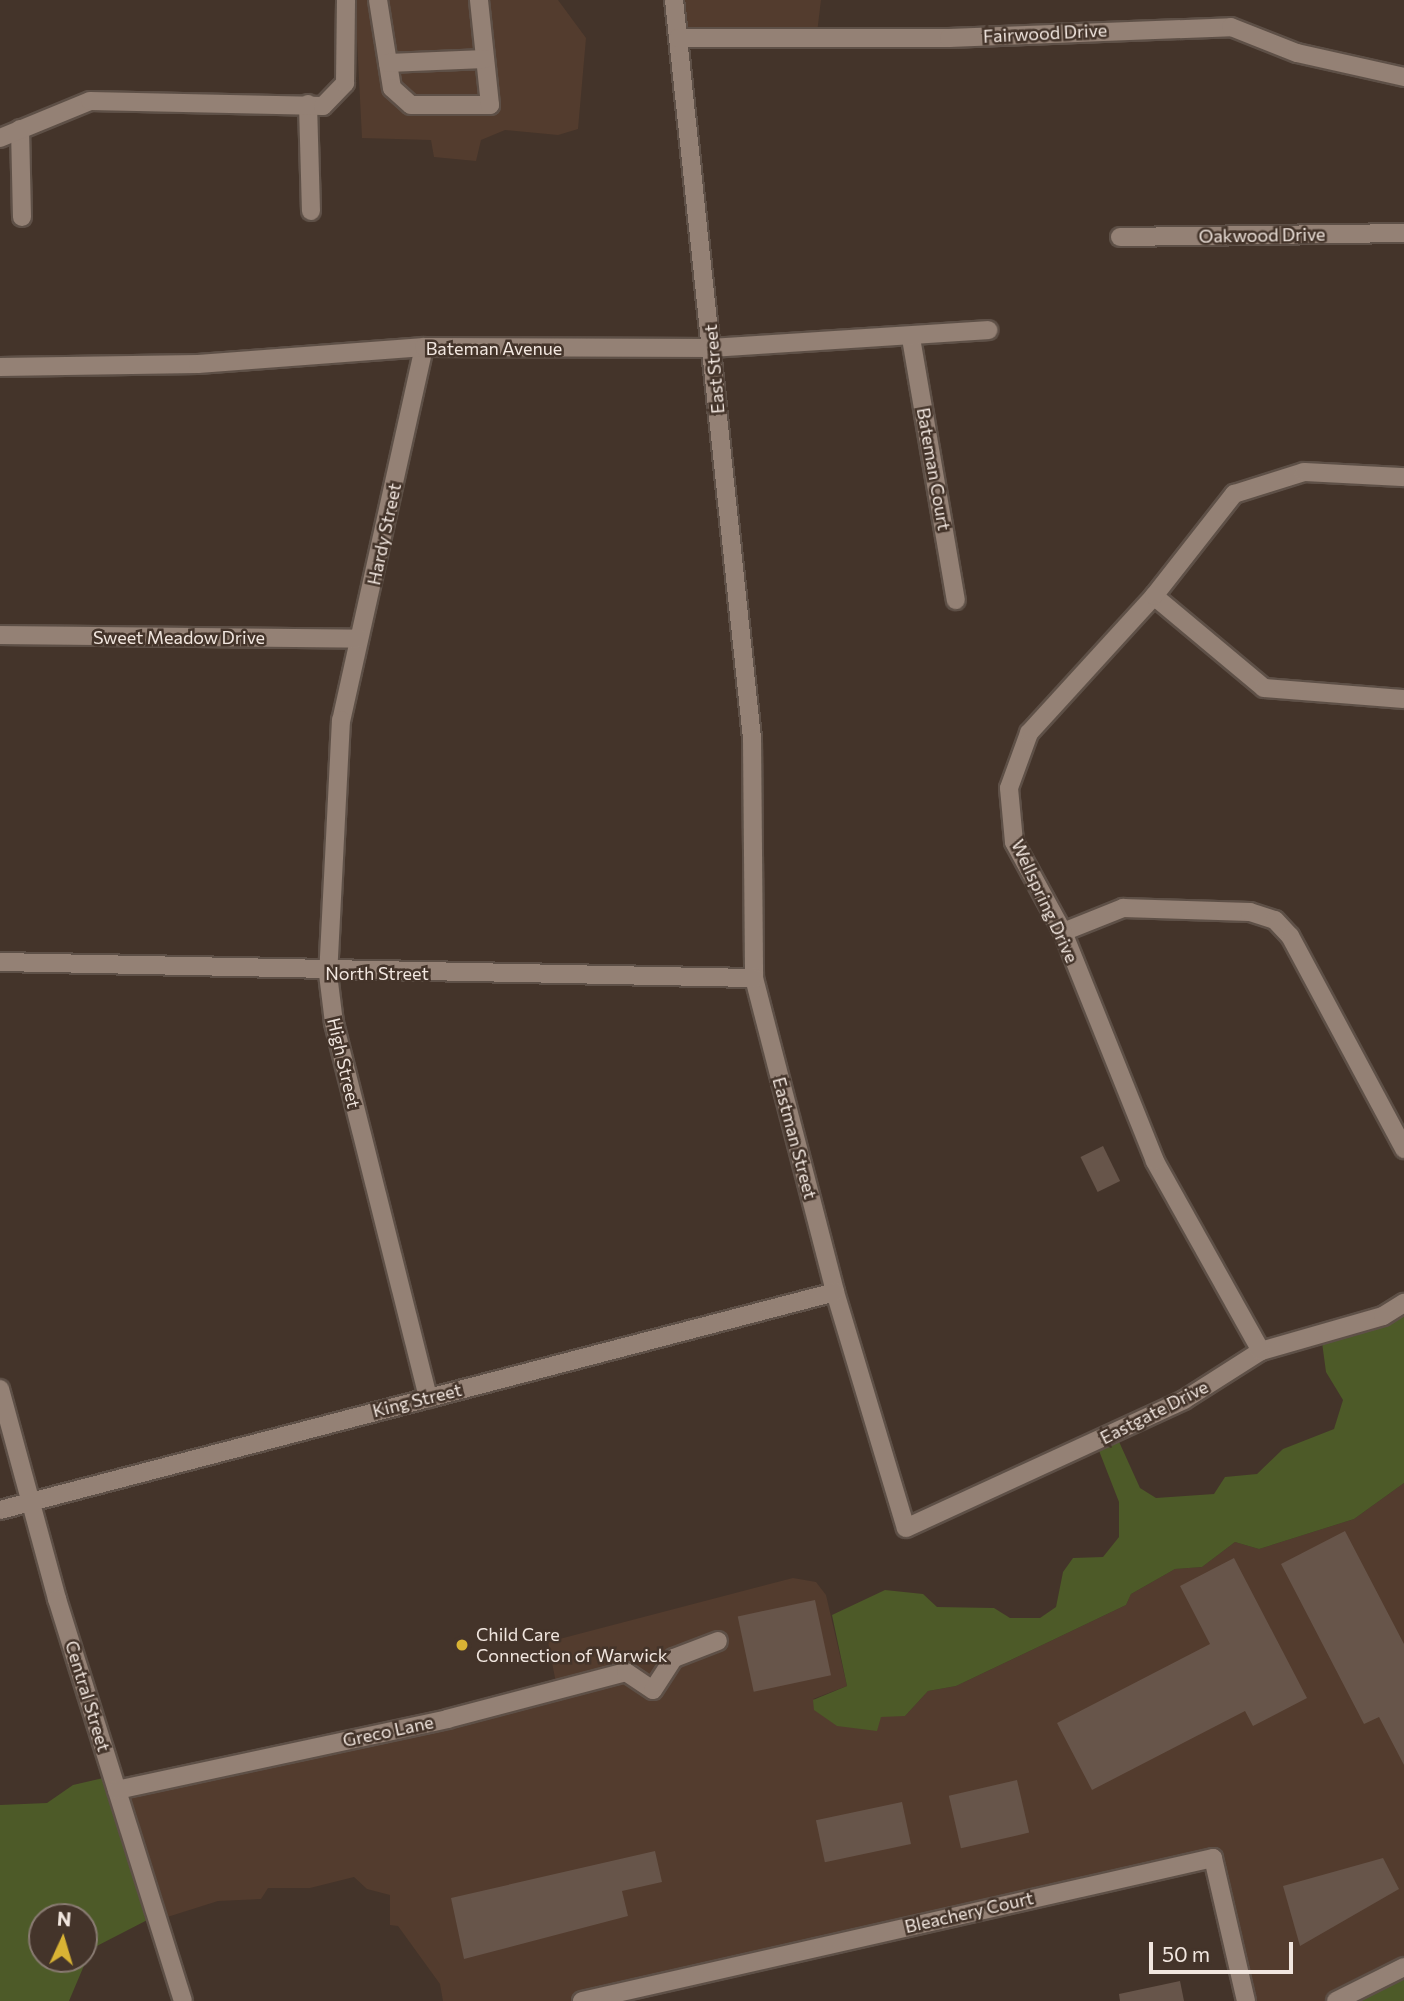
<!DOCTYPE html>
<html>
<head>
<meta charset="utf-8">
<style>
  body { margin:0 }
  #map { position:relative; width:1404px; height:2001px; overflow:hidden; background:#44342a; font-family:Commissioner,sans-serif }
  div>[style] { position:absolute }
  [style*='--x'] { left:calc(var(--x)*1px); top:calc(var(--y)*1px); width:calc(var(--w)*1px); rotate:calc(var(--a)*1deg) }
  .built>* { inset:0; background:#533c2e }
  .green>* { inset:0; background:#4d5a28 }
  .building>* { inset:0; background:#67554a; transform-origin:0 0 }
  .roads { filter:drop-shadow(2px 0 #5e5047) drop-shadow(-2px 0 #5e5047) drop-shadow(0 2px #5e5047) drop-shadow(0 -2px #5e5047) }
  .minor>* { height:18px; margin:-9px; padding:0 9px; transform-origin:9px; border-radius:9px; background:#948175 }
  .dots>* { width:19px; height:19px; translate:-50% -50%; box-sizing:border-box; border:4px solid #44342a; border-radius:50% }
  span { translate:-50% -50%; white-space:nowrap; text-align:center; line-height:1.15; -webkit-text-stroke:5px #44342a; paint-order:stroke }
  .street-label { font-size:18px; color:#f1e6df }
  .poi-label { font-size:18px; color:#f1e6df }
  .left { translate:0 -50%; text-align:left }
  .north { position:absolute; left:28px; top:1903px; width:70px; height:70px; box-sizing:border-box; background:#44342a; border:2px solid #897b72; border-radius:50%; rotate:4deg; font-size:19px; font-weight:700; line-height:28px; text-align:center; color:#f1e6df }
  .north::after { content:''; display:block; margin:auto; width:24px; height:32px; background:#d9b334; clip-path:polygon(50% 0,100% 100%,50% 72%,0 100%) }
  .scale { position:absolute; left:1149px; top:1942px; width:144px; height:32px; box-sizing:border-box; border:4px solid #f1e6df; border-top:0; padding-left:9px; font-size:21px; line-height:24px; white-space:nowrap; color:#f1e6df; -webkit-text-stroke:5px #44342a; paint-order:stroke }
</style>
</head>
<body>
<div id="map">
  <div class="built">
    <div style="clip-path:polygon(355px 0,558px 0,586px 38px,578px 129px,558px 135px,505px 130px,481px 140px,476px 161px,434px 157px,431px 140px,362px 138px)"></div>
    <div style="clip-path:polygon(675px 0,821px 0,817px 33px,688px 37px)"></div>
    <div style="clip-path:polygon(1404px 1483px,1404px 1966px,1330px 2001px,1247px 2001px,1213px 1865px,578px 2001px,443px 2001px,440px 1984px,398px 1926px,390px 1925px,390px 1895px,367px 1889px,354px 1877px,310px 1888px,268px 1888px,261px 1899px,218px 1901px,161px 1919px,121px 1797px,557px 1688px,548px 1642px,793px 1578px,816px 1582px,826px 1595px,847px 1686px,813px 1699px,905px 1716px,928px 1691px,956px 1686px,1126px 1605px,1131px 1594px,1175px 1569px,1202px 1567px,1235px 1542px,1259px 1549px,1354px 1519px)"></div>
  </div>
  <div class="green">
    <div style="clip-path:polygon(1404px 1303px,1404px 1483px,1354px 1519px,1259px 1549px,1235px 1542px,1202px 1567px,1175px 1569px,1131px 1594px,1126px 1605px,956px 1686px,928px 1691px,905px 1716px,881px 1717px,877px 1731px,837px 1726px,814px 1710px,813px 1700px,847px 1686px,832px 1615px,885px 1590px,923px 1594px,937px 1607px,994px 1608px,1010px 1618px,1040px 1618px,1056px 1607px,1063px 1572px,1073px 1558px,1103px 1557px,1119px 1537px,1119px 1502px,1096px 1443px,1116px 1435px,1140px 1488px,1156px 1498px,1214px 1494px,1225px 1477px,1257px 1474px,1283px 1449px,1334px 1429px,1343px 1400px,1326px 1372px,1321px 1335px)"></div>
    <div style="clip-path:polygon(evenodd,112px 1776px,159px 1914px,91px 1949px,69px 2001px,0 2001px,0 1805px,47px 1803px,73px 1785px,112px 1776px,42px 1917px,84px 1917px,84px 1959px,42px 1959px,42px 1917px)"></div>
    <div style="clip-path:polygon(1404px 1966px,1404px 2001px,1330px 2001px)"></div>
  </div>
  <div class="building">
    <div style="left:1103px;top:1146px;width:39px;height:25px;rotate:64deg"></div>
    <div style="clip-path:polygon(1345px 1531px,1404px 1644px,1404px 1765px,1379px 1717px,1364px 1724px,1281px 1564px)"></div>
    <div style="clip-path:polygon(1234px 1558px,1307px 1698px,1253px 1726px,1245px 1711px,1092px 1790px,1057px 1723px,1210px 1644px,1180px 1586px)"></div>
    <div style="left:815px;top:1600px;width:77px;height:79px;rotate:78deg"></div>
    <div style="left:1017px;top:1780px;width:54px;height:70px;rotate:77deg"></div>
    <div style="left:902px;top:1802px;width:43px;height:88px;rotate:78deg"></div>
    <div style="clip-path:polygon(655px 1851px,662px 1882px,622px 1891px,628px 1916px,464px 1959px,451px 1898px)"></div>
    <div style="clip-path:polygon(1383px 1858px,1399px 1889px,1300px 1946px,1283px 1886px)"></div>
    <div style="clip-path:polygon(1180px 1981px,1184px 2001px,1120px 2001px,1119px 1994px)"></div>
  </div>
  <div class="roads">
    <div class="minor">
      <div style="--x:378;--y:0;--w:89;--a:81"></div>
      <div style="--x:392;--y:88;--w:25;--a:42"></div>
      <div style="--x:411;--y:105;--w:79;--a:0"></div>
      <div style="--x:490;--y:105;--w:106;--a:-96"></div>
      <div style="--x:674;--y:0;--w:742;--a:83.97"></div>
      <div style="--x:752;--y:738;--w:240;--a:89.5"></div>
      <div style="--x:754;--y:978;--w:324;--a:75.5"></div>
      <div style="--x:835;--y:1292;--w:246;--a:73.3"></div>
      <div style="--x:906;--y:1528;--w:306;--a:-24.7"></div>
      <div style="--x:1184;--y:1400;--w:91;--a:-32.5"></div>
      <div style="--x:1261;--y:1351;--w:127;--a:-16"></div>
      <div style="--x:1383;--y:1316;--w:25;--a:-32"></div>
      <div style="--x:678;--y:38;--w:271;--a:0"></div>
      <div style="--x:949;--y:38;--w:282;--a:-2.2"></div>
      <div style="--x:1231;--y:27;--w:71;--a:21.5"></div>
      <div style="--x:1297;--y:53;--w:110;--a:12.6"></div>
      <div style="--x:388;--y:63;--w:97;--a:-2.4"></div>
      <div style="--x:308;--y:104;--w:107;--a:88.4"></div>
      <div style="--x:20;--y:129;--w:88;--a:88.7"></div>
      <div style="--x:0;--y:138;--w:97;--a:-22.3"></div>
      <div style="--x:90;--y:101;--w:233;--a:1.2"></div>
      <div style="--x:323;--y:106;--w:32;--a:-46"></div>
      <div style="--x:345;--y:83;--w:83;--a:-89.3"></div>
      <div style="--x:1120;--y:237;--w:284;--a:-0.8"></div>
      <div style="--x:911;--y:338;--w:266;--a:80.3"></div>
      <div style="--x:424;--y:347;--w:382;--a:102.5"></div>
      <div style="--x:341;--y:720;--w:254;--a:92.9"></div>
      <div style="--x:328;--y:974;--w:49;--a:83"></div>
      <div style="--x:334;--y:1023;--w:387;--a:75.9"></div>
      <div style="--x:0;--y:367;--w:198;--a:-0.9"></div>
      <div style="--x:198;--y:364;--w:227;--a:-4.3"></div>
      <div style="--x:424;--y:347;--w:288;--a:0.2"></div>
      <div style="--x:712;--y:348;--w:277;--a:-3.7"></div>
      <div style="--x:1154;--y:596;--w:143;--a:39.9"></div>
      <div style="--x:1264;--y:688;--w:140;--a:4.5"></div>
      <div style="--x:0;--y:635;--w:359;--a:0.6"></div>
      <div style="--x:1063;--y:932;--w:65;--a:-21.8"></div>
      <div style="--x:1123;--y:908;--w:127;--a:1.8"></div>
      <div style="--x:1250;--y:912;--w:26;--a:18"></div>
      <div style="--x:1275;--y:920;--w:22;--a:47"></div>
      <div style="--x:1290;--y:936;--w:242;--a:61.8"></div>
      <div style="--x:0;--y:962;--w:754;--a:1.22"></div>
      <div style="--x:1261;--y:1351;--w:218;--a:-119.2"></div>
      <div style="--x:1155;--y:1161;--w:247;--a:-111.9"></div>
      <div style="--x:1063;--y:932;--w:102;--a:-118.6"></div>
      <div style="--x:1014;--y:842;--w:54;--a:-95.3"></div>
      <div style="--x:1009;--y:788;--w:59;--a:-70"></div>
      <div style="--x:1029;--y:733;--w:185;--a:-47.6"></div>
      <div style="--x:1154;--y:596;--w:130;--a:-51.9"></div>
      <div style="--x:1234;--y:494;--w:73;--a:-17.4"></div>
      <div style="--x:1304;--y:472;--w:100;--a:2.9"></div>
      <div style="--x:0;--y:1389;--w:218;--a:74.8"></div>
      <div style="--x:57;--y:1599;--w:421;--a:72.6"></div>
      <div style="--x:0;--y:1510;--w:863;--a:-14.63"></div>
      <div style="--x:117;--y:1790;--w:338;--a:-12.1"></div>
      <div style="--x:447;--y:1719;--w:185;--a:-14.7"></div>
      <div style="--x:626;--y:1672;--w:32;--a:34"></div>
      <div style="--x:653;--y:1690;--w:38;--a:-57"></div>
      <div style="--x:674;--y:1658;--w:47;--a:-21.1"></div>
      <div style="--x:582;--y:2001;--w:647;--a:-12.77"></div>
      <div style="--x:1213;--y:1858;--w:147;--a:77"></div>
      <div style="--x:1336;--y:2001;--w:76;--a:-26.6"></div>
    </div>
  </div>
  <div class="dots">
    <div style="left:462px;top:1645px;background:#d9b334"></div>
  </div>
  <div class="street-label">
    <span style="left:1045px;top:33px;rotate:-3deg">Fairwood Drive</span>
    <span style="left:1262px;top:235px;rotate:-1deg">Oakwood Drive</span>
    <span style="left:494px;top:348px">Bateman Avenue</span>
    <span style="left:714px;top:369px;rotate:-95deg">East Street</span>
    <span style="left:934px;top:469px;rotate:80deg">Bateman Court</span>
    <span style="left:384px;top:534px;rotate:-78deg">Hardy Street</span>
    <span style="left:179px;top:637px">Sweet Meadow Drive</span>
    <span style="left:1045px;top:901px;rotate:65deg">Wellspring Drive</span>
    <span style="left:377px;top:973px">North Street</span>
    <span style="left:344px;top:1063px;rotate:77deg">High Street</span>
    <span style="left:795px;top:1138px;rotate:75deg">Eastman Street</span>
    <span style="left:417px;top:1400px;rotate:-14deg">King Street</span>
    <span style="left:1154px;top:1412px;rotate:-27deg">Eastgate Drive</span>
    <span style="left:88px;top:1696px;rotate:73deg">Central Street</span>
    <span style="left:388px;top:1731px;rotate:-12deg">Greco Lane</span>
    <span style="left:969px;top:1912px;rotate:-13deg">Bleachery Court</span>
  </div>
  <div class="poi-label">
    <span class="left" style="left:476px;top:1645px">Child Care<br>Connection of Warwick</span>
  </div>
  <div class="north">N</div>
  <div class="scale">50 m</div>
</div>
</body>
</html>
